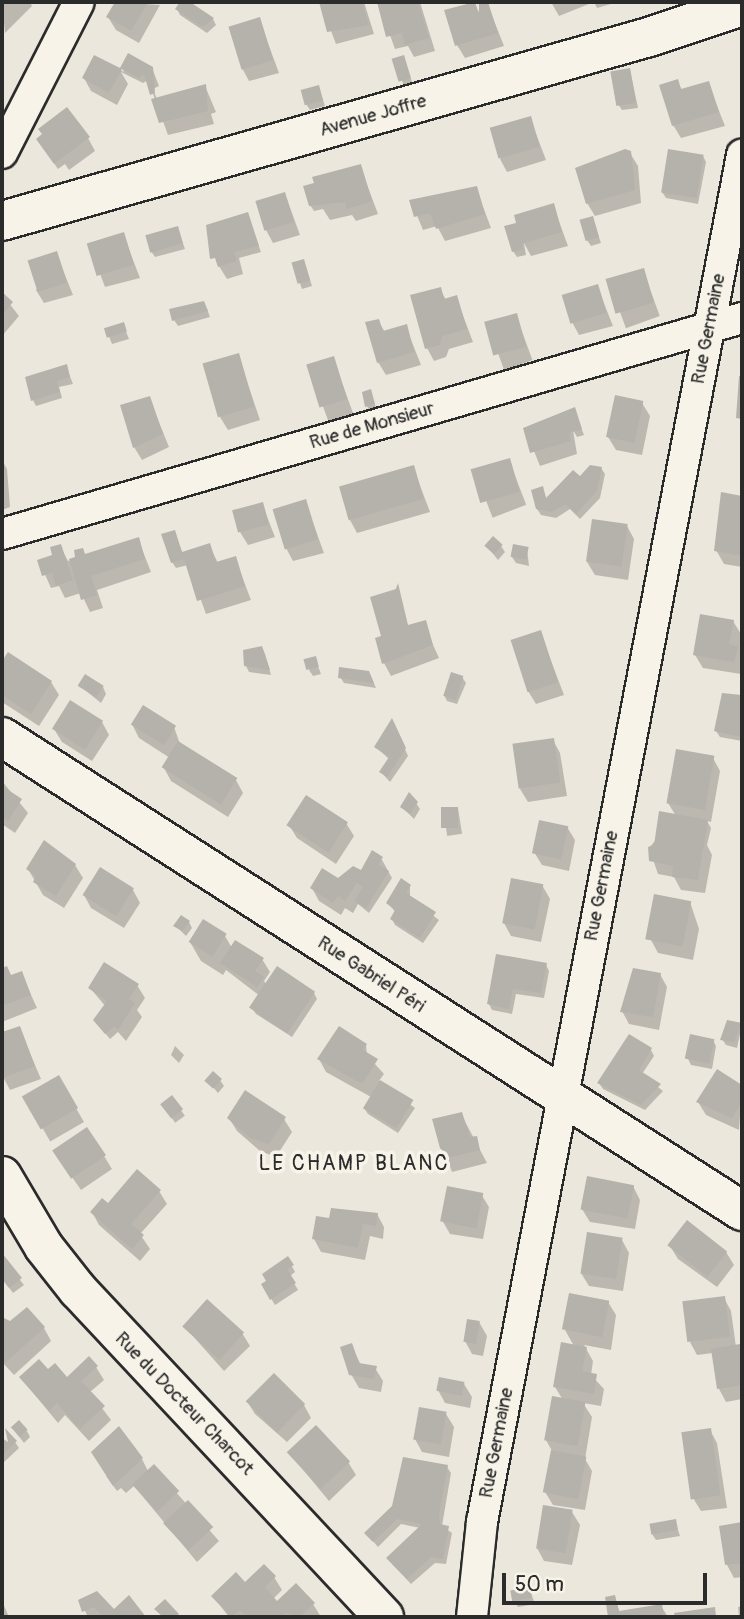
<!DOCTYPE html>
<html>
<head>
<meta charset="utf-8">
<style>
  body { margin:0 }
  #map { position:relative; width:744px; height:1619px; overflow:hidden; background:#ebe7dd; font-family:Pangolin,sans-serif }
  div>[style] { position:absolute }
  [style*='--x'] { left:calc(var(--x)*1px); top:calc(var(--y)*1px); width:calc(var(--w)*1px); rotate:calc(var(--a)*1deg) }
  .shadow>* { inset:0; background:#0003; transform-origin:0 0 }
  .building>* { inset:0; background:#b5b2ab; transform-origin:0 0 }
  .roads { filter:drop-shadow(2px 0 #2b2b2b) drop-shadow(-2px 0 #2b2b2b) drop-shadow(0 2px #2b2b2b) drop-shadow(0 -2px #2b2b2b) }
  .street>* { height:30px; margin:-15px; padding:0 15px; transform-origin:15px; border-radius:15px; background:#f7f3e8 }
  .secondary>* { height:38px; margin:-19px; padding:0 19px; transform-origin:19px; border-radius:19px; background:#f7f3e8 }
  span { translate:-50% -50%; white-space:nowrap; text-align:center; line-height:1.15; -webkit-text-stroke:7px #f7f3e8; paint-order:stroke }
  .street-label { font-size:19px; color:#2b2b2b }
  .neighbourhood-label { font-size:21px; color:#2b2b2b; letter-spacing:2px }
  .frame { position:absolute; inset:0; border:4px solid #2b2b2b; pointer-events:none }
  .scale { position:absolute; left:502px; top:1573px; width:205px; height:32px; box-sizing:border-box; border:4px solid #2b2b2b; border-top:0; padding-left:9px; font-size:21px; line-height:24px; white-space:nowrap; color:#2b2b2b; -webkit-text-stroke:5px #f7f3e8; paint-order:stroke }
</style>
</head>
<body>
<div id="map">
  <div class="shadow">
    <div style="clip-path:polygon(2px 2px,30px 2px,32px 6px,5px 33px)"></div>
    <div style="clip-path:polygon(117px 2px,160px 5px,139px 43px,116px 30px,108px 17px)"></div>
    <div style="clip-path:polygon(182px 2px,213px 19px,216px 25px,207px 33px,180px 15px,177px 9px)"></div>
    <div style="clip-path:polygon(320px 2px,364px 2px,374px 34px,336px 44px)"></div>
    <div style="clip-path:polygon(378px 2px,420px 2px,435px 51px,414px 57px,408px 46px,395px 49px)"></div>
    <div style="clip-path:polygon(551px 2px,594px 2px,559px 16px)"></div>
    <div style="clip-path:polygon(594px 2px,611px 2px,611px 4px,597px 8px)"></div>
    <div style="clip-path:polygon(473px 3px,481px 15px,487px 3px,504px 46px,465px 58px,457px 45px)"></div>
    <div style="clip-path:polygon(259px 19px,279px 73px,249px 81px,242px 68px)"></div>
    <div style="clip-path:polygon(95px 57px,124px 72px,122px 68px,152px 68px,159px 86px,153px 89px,157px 99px,205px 86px,216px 112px,211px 114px,214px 124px,168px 135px,148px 80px,143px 83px,121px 72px,128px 84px,117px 105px,91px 91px,84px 78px)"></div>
    <div style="left:403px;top:57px;width:29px;height:9px;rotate:70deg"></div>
    <div style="clip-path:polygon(630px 70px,638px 108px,622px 110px,618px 104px)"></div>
    <div style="clip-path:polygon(677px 81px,682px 90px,708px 83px,725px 126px,681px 138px,673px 125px)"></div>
    <div style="clip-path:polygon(321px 94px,325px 106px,310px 110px,306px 104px)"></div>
    <div style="clip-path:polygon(530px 118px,546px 160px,507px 172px,500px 159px)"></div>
    <div style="clip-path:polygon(88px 138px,95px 151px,69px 170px,65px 164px,58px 169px,42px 146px)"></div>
    <div style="clip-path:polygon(630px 153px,638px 166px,641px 203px,595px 216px,587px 203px)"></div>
    <div style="clip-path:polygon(703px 156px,706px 162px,698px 204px,666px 198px,662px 192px)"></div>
    <div style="clip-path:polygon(360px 166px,378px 214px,356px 221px,352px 215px,330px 220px,323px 209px,314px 211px,310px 205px)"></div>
    <div style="clip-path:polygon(476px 188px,491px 228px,445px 241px,437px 226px,423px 230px,411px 201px)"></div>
    <div style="clip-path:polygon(285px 194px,300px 235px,273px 243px,266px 230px)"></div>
    <div style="clip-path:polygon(553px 205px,568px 246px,531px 256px,524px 243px,526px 255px,517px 257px,513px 251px,519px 224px)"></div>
    <div style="clip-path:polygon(247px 214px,261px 252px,239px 258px,243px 274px,227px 279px,219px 266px)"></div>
    <div style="clip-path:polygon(595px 225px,601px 243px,591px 246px,587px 240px)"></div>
    <div style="clip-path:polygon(123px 234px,140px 278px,105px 287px,89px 244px)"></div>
    <div style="clip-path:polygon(180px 235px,185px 249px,155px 257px,151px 251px)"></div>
    <div style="clip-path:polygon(56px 253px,73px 295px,44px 303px,36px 290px)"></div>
    <div style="clip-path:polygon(293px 264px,306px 267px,312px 286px,302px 289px)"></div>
    <div style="left:643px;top:270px;width:49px;height:36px;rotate:70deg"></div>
    <div style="clip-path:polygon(597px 286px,613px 326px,579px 335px,572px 322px)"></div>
    <div style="clip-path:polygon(440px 289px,446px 300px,456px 297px,473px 342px,449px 349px,446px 357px,434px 361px,427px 348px)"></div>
    <div style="clip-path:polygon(2px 294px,19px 316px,2px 336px)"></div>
    <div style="clip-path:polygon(207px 309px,210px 317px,178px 326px,174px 320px)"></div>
    <div style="left:516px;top:315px;width:48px;height:30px;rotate:70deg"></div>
    <div style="clip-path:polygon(378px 321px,385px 332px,406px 327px,421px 365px,386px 375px,378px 362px)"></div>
    <div style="clip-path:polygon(123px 324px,129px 339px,112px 344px,106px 329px)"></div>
    <div style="clip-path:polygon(238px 355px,260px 420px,228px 430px,220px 417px)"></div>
    <div style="left:333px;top:358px;width:59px;height:26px;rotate:70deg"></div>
    <div style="clip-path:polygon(66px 366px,73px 384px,59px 387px,62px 398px,36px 406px,33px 400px)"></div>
    <div style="clip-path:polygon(370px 391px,377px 410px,370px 412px,367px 406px)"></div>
    <div style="clip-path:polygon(149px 398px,169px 447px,142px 460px,134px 447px)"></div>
    <div style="clip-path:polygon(642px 403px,650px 416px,642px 455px,616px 450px,608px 437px)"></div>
    <div style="clip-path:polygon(574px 409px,584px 435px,577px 437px,573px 430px,577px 454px,540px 466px,525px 429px)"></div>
    <div style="clip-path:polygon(2px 460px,7px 469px,10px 507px,2px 510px)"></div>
    <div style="left:509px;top:460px;width:48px;height:36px;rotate:69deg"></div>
    <div style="clip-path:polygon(413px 467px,430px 512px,357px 533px,350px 520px)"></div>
    <div style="clip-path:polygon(601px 468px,605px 474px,600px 498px,580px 519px,570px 509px,556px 518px,541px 515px,537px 509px,542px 488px,547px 500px)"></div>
    <div style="clip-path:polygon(722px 494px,742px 498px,742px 567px,724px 564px,716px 550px)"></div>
    <div style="clip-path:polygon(305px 501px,324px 553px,293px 561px,286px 548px)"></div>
    <div style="clip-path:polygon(262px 504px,275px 537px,248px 545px,240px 532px)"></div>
    <div style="clip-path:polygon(627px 526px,634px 539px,628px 580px,595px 575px,587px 562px)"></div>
    <div style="clip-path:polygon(174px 532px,183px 554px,209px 545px,218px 563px,235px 558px,251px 600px,206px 614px,188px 565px,176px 568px,172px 562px)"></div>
    <div style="clip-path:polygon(138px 539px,151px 572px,97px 590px,103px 608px,90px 612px,81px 593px,65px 598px,59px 586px,51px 588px,39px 561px,54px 556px,60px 546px,68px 561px)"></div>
    <div style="clip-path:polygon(487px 546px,501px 546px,505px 552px,498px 560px)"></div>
    <div style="clip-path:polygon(527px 549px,529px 566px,516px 563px,512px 557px)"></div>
    <div style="clip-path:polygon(397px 586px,407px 627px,429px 636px,439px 658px,391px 676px,384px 663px,383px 637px)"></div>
    <div style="clip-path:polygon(733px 621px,741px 634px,741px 674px,703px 668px,695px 655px)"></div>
    <div style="clip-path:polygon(540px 632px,564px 695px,536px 704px,528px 691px)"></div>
    <div style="clip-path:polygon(262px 648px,265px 654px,271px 675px,249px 672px,246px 666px)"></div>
    <div style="clip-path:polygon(8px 655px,51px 682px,59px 695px,39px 726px,2px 702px,2px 664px)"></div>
    <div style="clip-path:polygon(315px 658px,321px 674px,313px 676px,309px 670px)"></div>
    <div style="clip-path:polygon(340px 677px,372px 679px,376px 688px,344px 683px)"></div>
    <div style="clip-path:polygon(462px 677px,466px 683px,457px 704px,447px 701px,444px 695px)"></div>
    <div style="clip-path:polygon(80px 686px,103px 687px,106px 694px,101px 703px)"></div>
    <div style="clip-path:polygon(724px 695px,742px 697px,742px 741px,720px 737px,716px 731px)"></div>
    <div style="clip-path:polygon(102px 722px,109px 735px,92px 761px,62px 742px,54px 729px)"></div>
    <div style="clip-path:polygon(132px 724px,174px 727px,180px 744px,236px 780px,243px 793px,228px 817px,171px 781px,164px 768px,170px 758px,139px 738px)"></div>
    <div style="clip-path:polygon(395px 726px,408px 756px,390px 782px,381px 772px,390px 760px,376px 747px)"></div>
    <div style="clip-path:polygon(553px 740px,560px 753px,567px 796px,528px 802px,520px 789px)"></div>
    <div style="clip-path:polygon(713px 758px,720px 771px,711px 822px,707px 821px,711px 828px,707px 845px,712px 855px,705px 893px,681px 890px,674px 877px,658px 874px,649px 848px,676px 816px,668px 803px)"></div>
    <div style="clip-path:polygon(2px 781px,28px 813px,15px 833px,2px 824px)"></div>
    <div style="clip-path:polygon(416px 803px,420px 809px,414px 819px,402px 807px)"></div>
    <div style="left:458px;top:808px;width:26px;height:15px;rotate:81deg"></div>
    <div style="clip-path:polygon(346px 823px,354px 836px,336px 864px,297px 838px,289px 825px)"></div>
    <div style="clip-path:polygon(567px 827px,575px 840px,569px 871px,542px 865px,534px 852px)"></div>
    <div style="clip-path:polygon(381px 858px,392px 878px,369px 913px,358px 904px,353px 913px,345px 908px,341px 915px,319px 901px,312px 888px,362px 873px)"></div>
    <div style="clip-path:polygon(75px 865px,83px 878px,64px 908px,43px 895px,28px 869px)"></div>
    <div style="clip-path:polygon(542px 885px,550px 899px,541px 942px,511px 936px,504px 923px)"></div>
    <div style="clip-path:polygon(410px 886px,410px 898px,439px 920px,423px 943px,395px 925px,392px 919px,396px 913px,388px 903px)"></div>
    <div style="clip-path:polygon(133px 890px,140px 903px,124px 928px,91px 908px,84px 895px)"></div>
    <div style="clip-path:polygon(690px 902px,699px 929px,693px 960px,658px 953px,651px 940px)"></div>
    <div style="clip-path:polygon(189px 922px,192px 928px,186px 936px,176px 926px)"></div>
    <div style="clip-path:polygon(225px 936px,232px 948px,262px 959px,270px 972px,264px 981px,267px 985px,314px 993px,317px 999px,292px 1037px,256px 1014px,252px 1008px,260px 996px,226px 970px,223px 975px,201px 961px,190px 942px)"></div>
    <div style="clip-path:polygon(546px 965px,549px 971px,544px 998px,516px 994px,512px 1014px,492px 1010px,489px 1004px)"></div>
    <div style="clip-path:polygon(6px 968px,11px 976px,21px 973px,37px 1008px,2px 1022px,2px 970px)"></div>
    <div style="clip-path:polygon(660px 974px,667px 987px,659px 1030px,629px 1024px,622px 1011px)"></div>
    <div style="clip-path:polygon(137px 985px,145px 998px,137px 1010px,142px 1017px,126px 1041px,118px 1032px,110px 1039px,99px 1026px,106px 1007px,90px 988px)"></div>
    <div style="clip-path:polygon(728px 1022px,742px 1025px,737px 1048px,726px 1045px,722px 1039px)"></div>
    <div style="clip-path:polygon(19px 1028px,41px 1079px,10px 1090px,2px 1075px,2px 1033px)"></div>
    <div style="clip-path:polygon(713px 1040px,716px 1046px,712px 1069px,691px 1065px,688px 1059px)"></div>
    <div style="clip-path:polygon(366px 1045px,367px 1055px,384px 1074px,379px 1081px,415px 1108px,398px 1133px,368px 1114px,364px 1108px,371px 1097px,326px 1072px,319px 1059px)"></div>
    <div style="clip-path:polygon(175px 1046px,184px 1055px,179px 1063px,171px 1055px)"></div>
    <div style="clip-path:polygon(651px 1050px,654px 1056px,642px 1074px,663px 1091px,645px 1110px,603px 1089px,599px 1083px)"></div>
    <div style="clip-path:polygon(717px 1072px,742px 1087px,739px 1130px,706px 1115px,698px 1102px)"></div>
    <div style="left:58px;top:1077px;width:52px;height:39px;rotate:60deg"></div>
    <div style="clip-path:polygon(207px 1080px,220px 1080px,224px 1086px,218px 1093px)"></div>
    <div style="left:172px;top:1098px;width:22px;height:12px;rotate:54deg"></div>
    <div style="clip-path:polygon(461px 1114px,487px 1163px,452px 1172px,434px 1121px)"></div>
    <div style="clip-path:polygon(229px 1118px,284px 1119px,292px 1132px,276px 1157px,260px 1151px,237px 1131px)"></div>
    <div style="clip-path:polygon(104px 1156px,112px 1169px,81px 1190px,63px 1164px)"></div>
    <div style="clip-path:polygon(633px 1186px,640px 1200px,635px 1229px,590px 1222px,582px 1209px)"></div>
    <div style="clip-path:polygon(159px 1191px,167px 1204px,140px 1234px,150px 1249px,140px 1261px,99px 1225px,92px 1212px)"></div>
    <div style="clip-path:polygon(481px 1194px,489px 1207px,483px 1239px,450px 1234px,442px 1220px)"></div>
    <div style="clip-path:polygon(377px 1214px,384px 1227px,383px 1239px,370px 1236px,365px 1260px,321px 1252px,314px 1239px,331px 1220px)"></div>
    <div style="clip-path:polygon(622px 1240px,629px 1253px,623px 1291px,589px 1286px,581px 1273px)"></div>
    <div style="clip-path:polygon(670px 1246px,726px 1252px,734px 1265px,717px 1287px,678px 1259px)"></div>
    <div style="clip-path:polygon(2px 1257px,24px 1285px,13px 1293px,2px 1278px)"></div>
    <div style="clip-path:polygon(288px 1259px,295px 1272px,290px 1276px,298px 1290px,275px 1305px,263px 1285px)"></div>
    <div style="clip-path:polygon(724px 1298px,731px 1311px,736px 1347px,742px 1351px,742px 1399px,726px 1402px,719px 1389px,713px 1353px,697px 1355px,690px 1342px)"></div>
    <div style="clip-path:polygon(608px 1302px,616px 1315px,611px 1350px,584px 1345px,593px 1361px,591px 1375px,604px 1389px,601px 1406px,583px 1403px,592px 1417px,585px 1459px,592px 1471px,585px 1510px,553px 1505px,545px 1492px,552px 1451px,546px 1440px,563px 1400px,555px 1387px,574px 1346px,565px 1330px)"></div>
    <div style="clip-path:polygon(2px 1317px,10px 1324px,44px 1328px,51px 1341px,14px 1375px,2px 1362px)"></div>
    <div style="clip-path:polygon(479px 1322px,487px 1336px,483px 1356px,472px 1354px,465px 1341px)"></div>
    <div style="clip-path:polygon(183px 1325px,242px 1333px,250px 1346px,224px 1371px)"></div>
    <div style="clip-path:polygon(351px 1345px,361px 1365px,375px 1368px,383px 1381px,381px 1392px,359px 1388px,351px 1374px)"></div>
    <div style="clip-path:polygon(96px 1367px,104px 1380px,90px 1392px,111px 1420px,89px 1441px,65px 1415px,58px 1423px,21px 1378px,48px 1371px,67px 1379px)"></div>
    <div style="clip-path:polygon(464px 1384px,472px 1397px,470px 1408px,445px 1403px,438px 1390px)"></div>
    <div style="clip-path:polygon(247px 1401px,304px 1405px,311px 1418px,287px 1442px,255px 1414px)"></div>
    <div style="clip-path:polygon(446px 1414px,454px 1427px,449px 1457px,422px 1452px,415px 1439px)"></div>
    <div style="clip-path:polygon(710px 1430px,717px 1443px,727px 1508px,701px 1511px,693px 1498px)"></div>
    <div style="clip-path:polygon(27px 1431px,30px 1437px,24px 1443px,17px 1434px)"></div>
    <div style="clip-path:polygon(2px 1439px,11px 1446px,15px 1442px,19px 1448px,2px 1464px)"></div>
    <div style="clip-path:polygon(289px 1453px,348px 1462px,356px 1475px,329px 1501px)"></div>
    <div style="clip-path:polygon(142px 1459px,148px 1471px,153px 1466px,219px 1541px,197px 1562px,134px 1486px,126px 1493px,121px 1488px,117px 1491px,106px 1476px)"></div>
    <div style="clip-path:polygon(447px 1467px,451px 1473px,442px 1526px,452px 1533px,446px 1564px,435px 1563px,411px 1584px,392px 1564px,420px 1528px,401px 1524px,378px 1547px,366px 1533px)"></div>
    <div style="clip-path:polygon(572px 1512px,580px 1525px,572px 1565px,544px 1561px,537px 1548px)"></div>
    <div style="clip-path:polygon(675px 1521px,680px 1536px,656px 1540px,652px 1534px)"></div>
    <div style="clip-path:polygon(742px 1524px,742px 1577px,734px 1578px,727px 1565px,721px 1527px)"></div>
    <div style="clip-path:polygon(274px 1577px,282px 1590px,273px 1599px,277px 1603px,313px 1604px,321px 1617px,229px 1617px,213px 1596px,243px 1583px)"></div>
    <div style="clip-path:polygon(529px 1588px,535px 1604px,518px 1607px,514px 1601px)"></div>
    <div style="clip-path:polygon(614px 1597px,620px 1613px,661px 1606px,668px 1617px,610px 1617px,607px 1598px)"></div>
    <div style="clip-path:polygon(129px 1598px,145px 1617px,88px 1617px,80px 1601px,114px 1612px)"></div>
    <div style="clip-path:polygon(2px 1601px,9px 1617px,2px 1617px)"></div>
    <div style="clip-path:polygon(742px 1606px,742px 1617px,739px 1617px,738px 1607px)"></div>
  </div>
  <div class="building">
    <div style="clip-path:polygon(115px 2px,148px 2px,131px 31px,106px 17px)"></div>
    <div style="clip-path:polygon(180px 2px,190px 2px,214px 18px,203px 27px,175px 9px)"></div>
    <div style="clip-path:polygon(319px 2px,362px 2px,369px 25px,327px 32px)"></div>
    <div style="clip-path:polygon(377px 2px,418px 2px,429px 38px,405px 45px,402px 33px,386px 37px)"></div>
    <div style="clip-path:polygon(475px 2px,479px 14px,479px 3px,488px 2px,498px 33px,455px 46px,444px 10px)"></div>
    <div style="left:260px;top:17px;width:45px;height:33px;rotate:73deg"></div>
    <div style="clip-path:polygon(128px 53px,153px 67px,155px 93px,150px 95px,144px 74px,139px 78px,122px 69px,109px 93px,82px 78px,94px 55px,120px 68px)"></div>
    <div style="left:404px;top:55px;width:24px;height:13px;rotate:73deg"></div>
    <div style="left:630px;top:68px;width:35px;height:20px;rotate:80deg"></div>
    <div style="clip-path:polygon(678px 79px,681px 89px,709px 81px,719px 112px,672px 126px,659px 85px)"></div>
    <div style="clip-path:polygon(206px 84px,208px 111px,159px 123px,151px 99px)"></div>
    <div style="left:319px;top:85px;width:16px;height:19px;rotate:75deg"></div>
    <div style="clip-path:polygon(67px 107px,90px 137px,54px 164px,36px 139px,42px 134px,38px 129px)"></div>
    <div style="left:531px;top:116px;width:32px;height:43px;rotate:74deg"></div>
    <div style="clip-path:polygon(625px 149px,631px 151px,635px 190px,586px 204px,575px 168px)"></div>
    <div style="left:668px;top:149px;width:36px;height:44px;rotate:9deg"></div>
    <div style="clip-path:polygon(361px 164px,372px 201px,347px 209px,345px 202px,309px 206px,303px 186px,314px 183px,312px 177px)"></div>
    <div style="clip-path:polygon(477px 186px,485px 214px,436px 229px,430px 213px,414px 217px,409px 200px)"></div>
    <div style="left:285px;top:192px;width:31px;height:31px;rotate:73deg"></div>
    <div style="clip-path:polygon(554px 203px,562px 232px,522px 244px,523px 249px,512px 252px,504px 226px,516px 223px,514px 215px)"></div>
    <div style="clip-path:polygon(248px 212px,259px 246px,234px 252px,237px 261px,218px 267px,215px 258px,210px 259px,206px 225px)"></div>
    <div style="left:593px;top:216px;width:22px;height:14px;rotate:74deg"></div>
    <div style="left:178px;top:226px;width:18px;height:34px;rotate:74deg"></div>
    <div style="left:124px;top:232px;width:34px;height:39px;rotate:73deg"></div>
    <div style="left:57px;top:251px;width:33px;height:31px;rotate:72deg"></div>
    <div style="left:304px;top:259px;width:22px;height:13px;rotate:74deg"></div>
    <div style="left:644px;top:268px;width:36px;height:40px;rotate:74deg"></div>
    <div style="left:598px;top:284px;width:30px;height:38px;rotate:73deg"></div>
    <div style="clip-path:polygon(441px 287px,444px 299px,457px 295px,467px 329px,442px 336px,440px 345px,425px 349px,410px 295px)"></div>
    <div style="clip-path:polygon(2px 292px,13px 302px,2px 315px)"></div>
    <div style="clip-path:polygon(204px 301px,208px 311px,172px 321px,169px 309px)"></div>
    <div style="left:517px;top:313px;width:35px;height:34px;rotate:75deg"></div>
    <div style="clip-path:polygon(379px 319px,383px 331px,407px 324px,414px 352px,377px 363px,365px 322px)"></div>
    <div style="left:124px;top:322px;width:10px;height:21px;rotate:73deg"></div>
    <div style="left:239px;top:353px;width:56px;height:38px;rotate:74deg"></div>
    <div style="left:334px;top:356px;width:45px;height:29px;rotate:73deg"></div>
    <div style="clip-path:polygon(67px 364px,70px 377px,57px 381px,60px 392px,31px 401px,25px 377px)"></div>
    <div style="clip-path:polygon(739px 376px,742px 376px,742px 419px,736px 418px)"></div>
    <div style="clip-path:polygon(371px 389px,375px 404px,365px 407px,362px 392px)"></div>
    <div style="left:615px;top:395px;width:29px;height:43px;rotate:12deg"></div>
    <div style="clip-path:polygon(150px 396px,163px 434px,133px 448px,120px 405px)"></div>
    <div style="clip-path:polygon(575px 407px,582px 429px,569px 433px,571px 441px,530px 453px,523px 428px)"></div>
    <div style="left:510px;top:458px;width:35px;height:41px;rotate:74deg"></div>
    <div style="left:414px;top:465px;width:35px;height:78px;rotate:74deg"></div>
    <div style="clip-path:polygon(590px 465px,602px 467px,597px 491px,576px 514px,565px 504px,552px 512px,536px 509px,531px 490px,543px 486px,546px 498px,573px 470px,580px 476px)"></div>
    <div style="clip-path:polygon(721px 492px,742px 496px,742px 556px,714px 551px)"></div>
    <div style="left:306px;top:499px;width:42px;height:35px;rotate:73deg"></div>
    <div style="left:263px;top:502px;width:23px;height:32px;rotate:75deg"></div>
    <div style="left:592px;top:519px;width:36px;height:43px;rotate:8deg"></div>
    <div style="clip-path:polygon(175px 530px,182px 552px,210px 543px,216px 562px,236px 556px,245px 586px,197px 601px,184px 559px,171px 563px,161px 534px)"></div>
    <div style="left:493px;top:536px;width:13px;height:13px;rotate:42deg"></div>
    <div style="clip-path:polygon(139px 537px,145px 559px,91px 576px,97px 595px,81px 600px,69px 559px,75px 557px,74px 550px,83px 548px,85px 554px)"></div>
    <div style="clip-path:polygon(61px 544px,73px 580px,56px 586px,52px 573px,42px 576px,37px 560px,52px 555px,50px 547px)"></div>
    <div style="left:513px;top:544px;width:16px;height:13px;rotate:11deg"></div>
    <div style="clip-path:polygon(398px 583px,408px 625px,426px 620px,433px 645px,382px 664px,375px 638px,381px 636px,370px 597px,396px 589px)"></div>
    <div style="clip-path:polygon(700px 614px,734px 620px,729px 644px,738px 647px,734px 662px,693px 655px)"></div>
    <div style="left:541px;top:630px;width:55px;height:32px;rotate:72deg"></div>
    <div style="clip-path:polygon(262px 646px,270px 670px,244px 666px,243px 650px)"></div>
    <div style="clip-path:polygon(8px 652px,52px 681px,31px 714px,2px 695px,2px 661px)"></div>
    <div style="left:316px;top:656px;width:11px;height:13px;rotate:75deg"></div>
    <div style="clip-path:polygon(339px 667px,369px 671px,374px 683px,338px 678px)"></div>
    <div style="left:451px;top:672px;width:13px;height:25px;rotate:18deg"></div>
    <div style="left:85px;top:674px;width:22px;height:14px;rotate:32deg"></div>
    <div style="clip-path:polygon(722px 693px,742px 695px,742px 737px,714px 731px)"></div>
    <div style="left:70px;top:700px;width:39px;height:34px;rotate:32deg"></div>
    <div style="left:143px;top:705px;width:39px;height:23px;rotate:32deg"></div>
    <div style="clip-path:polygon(392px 718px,406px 748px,387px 777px,379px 772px,389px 757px,374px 747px)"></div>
    <div style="left:554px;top:738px;width:45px;height:42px;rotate:82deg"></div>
    <div style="left:178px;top:741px;width:70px;height:31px;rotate:32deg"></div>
    <div style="left:676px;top:749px;width:39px;height:55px;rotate:10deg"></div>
    <div style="clip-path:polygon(2px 786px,22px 799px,8px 821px,2px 817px)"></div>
    <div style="clip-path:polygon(409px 792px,418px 802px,410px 814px,400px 807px)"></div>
    <div style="left:306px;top:795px;width:50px;height:36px;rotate:33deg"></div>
    <div style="left:441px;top:807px;width:17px;height:21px"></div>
    <div style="clip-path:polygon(659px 811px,708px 820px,698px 880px,672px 877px,673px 866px,649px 861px,648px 847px,654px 845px)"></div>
    <div style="left:539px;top:820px;width:30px;height:34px;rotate:12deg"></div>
    <div style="clip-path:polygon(44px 840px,76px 864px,56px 896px,33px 882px,36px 876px,26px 869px)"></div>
    <div style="clip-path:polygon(372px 850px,383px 857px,378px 864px,389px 871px,366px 908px,354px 901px,363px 887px,357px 883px,345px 901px,338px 896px,333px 903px,310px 888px,322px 868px,338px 878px,353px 866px,361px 870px)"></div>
    <div style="left:100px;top:867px;width:40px;height:33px;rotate:32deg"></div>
    <div style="clip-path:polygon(401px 878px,411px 885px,406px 893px,436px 912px,420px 938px,390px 919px,395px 910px,386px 903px)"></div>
    <div style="left:511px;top:878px;width:33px;height:46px;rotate:11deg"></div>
    <div style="left:654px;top:894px;width:38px;height:46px;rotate:11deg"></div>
    <div style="clip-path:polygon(181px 915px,190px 921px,182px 931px,173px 926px)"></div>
    <div style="left:203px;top:919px;width:28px;height:27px;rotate:32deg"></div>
    <div style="clip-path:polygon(235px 940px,264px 958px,255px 971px,264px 977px,257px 987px,220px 963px)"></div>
    <div style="clip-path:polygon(496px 954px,547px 963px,541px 993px,513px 989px,509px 1009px,487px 1004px)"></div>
    <div style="clip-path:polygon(104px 962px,139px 984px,129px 999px,135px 1003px,118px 1030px,115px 1026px,105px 1034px,93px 1020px,107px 1001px,88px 988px)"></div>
    <div style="clip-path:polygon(7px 966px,11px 975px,22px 971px,31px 995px,2px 1006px,2px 968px)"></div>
    <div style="left:277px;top:966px;width:46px;height:50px;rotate:34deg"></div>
    <div style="clip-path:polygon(633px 968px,661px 973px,653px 1017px,620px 1012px)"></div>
    <div style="clip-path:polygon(727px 1020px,742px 1023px,734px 1042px,720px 1040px)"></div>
    <div style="clip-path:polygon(20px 1026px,35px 1066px,2px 1078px,2px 1032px)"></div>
    <div style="clip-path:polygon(339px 1026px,367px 1044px,363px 1050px,378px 1059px,362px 1084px,317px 1059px)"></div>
    <div style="clip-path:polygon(629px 1034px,652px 1048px,639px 1070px,661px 1084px,641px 1105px,597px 1083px)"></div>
    <div style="left:690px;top:1034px;width:25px;height:25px;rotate:12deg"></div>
    <div style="clip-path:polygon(717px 1069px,742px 1085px,742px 1102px,732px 1118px,696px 1102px)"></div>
    <div style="left:213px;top:1071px;width:12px;height:13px;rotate:42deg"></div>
    <div style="left:59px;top:1075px;width:38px;height:43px;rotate:60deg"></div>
    <div style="left:380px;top:1080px;width:39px;height:33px;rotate:31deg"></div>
    <div style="clip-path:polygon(245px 1090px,286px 1117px,269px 1144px,250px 1138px,227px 1118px)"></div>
    <div style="left:172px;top:1095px;width:18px;height:15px;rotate:52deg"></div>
    <div style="clip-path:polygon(462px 1112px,470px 1137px,477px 1136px,480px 1150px,443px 1159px,432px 1119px)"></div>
    <div style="left:87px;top:1127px;width:34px;height:42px;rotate:56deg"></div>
    <div style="clip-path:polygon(137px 1169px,161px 1190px,131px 1224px,144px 1235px,132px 1249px,90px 1212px,102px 1198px,108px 1203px)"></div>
    <div style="left:587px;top:1176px;width:48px;height:34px;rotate:11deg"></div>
    <div style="left:447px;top:1186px;width:37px;height:36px;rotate:11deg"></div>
    <div style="clip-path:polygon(331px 1208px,378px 1213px,376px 1226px,363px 1224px,358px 1248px,312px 1239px,316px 1216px,329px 1218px)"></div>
    <div style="left:687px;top:1220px;width:51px;height:32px;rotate:38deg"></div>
    <div style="left:587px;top:1232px;width:36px;height:42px;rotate:9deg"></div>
    <div style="clip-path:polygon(2px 1253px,22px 1278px,9px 1288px,2px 1279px)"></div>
    <div style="clip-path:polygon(288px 1256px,294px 1265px,287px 1269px,296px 1283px,270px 1300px,261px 1284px,266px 1281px,262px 1274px)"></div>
    <div style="left:569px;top:1293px;width:41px;height:37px;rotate:11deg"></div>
    <div style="left:725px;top:1296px;width:41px;height:43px;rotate:83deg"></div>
    <div style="left:207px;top:1299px;width:50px;height:37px;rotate:42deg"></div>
    <div style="clip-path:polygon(27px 1307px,45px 1327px,5px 1363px,2px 1317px,10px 1321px)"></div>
    <div style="left:467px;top:1319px;width:13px;height:23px;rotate:9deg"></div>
    <div style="clip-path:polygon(561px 1342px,587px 1347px,582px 1371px,597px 1374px,594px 1394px,553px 1387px)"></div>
    <div style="clip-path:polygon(352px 1343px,359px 1363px,377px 1366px,374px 1379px,349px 1375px,340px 1347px)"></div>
    <div style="clip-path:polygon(740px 1344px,742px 1385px,717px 1389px,711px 1349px)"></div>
    <div style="clip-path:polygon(89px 1356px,98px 1366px,81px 1381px,105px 1406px,80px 1429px,57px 1403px,49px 1411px,19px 1377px,39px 1359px,48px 1369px,55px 1363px,67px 1377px)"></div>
    <div style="left:274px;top:1373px;width:44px;height:40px;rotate:45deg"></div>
    <div style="left:439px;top:1377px;width:26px;height:14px;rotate:11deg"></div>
    <div style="left:552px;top:1396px;width:34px;height:45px;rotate:10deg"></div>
    <div style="left:419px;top:1407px;width:28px;height:33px;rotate:10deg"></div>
    <div style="left:19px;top:1420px;width:13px;height:11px;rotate:48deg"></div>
    <div style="left:316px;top:1425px;width:50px;height:40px;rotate:47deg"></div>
    <div style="clip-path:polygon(119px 1426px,143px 1458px,113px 1486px,91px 1452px)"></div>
    <div style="clip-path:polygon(5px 1428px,17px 1441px,2px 1455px,2px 1438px,8px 1442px)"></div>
    <div style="left:711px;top:1428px;width:68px;height:30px;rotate:82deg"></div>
    <div style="left:551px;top:1450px;width:36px;height:43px;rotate:11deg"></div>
    <div style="clip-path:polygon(403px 1457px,448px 1465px,439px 1514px,440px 1524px,449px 1526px,443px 1559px,431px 1557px,407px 1579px,386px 1558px,422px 1524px,397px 1519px,373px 1542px,364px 1533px,392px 1506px)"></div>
    <div style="left:154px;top:1464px;width:37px;height:30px;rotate:47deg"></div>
    <div style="left:188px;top:1500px;width:37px;height:34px;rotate:47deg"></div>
    <div style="left:543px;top:1505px;width:30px;height:44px;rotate:9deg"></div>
    <div style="left:676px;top:1519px;width:11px;height:27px;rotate:80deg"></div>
    <div style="clip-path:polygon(742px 1522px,742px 1563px,725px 1565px,719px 1526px)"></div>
    <div style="clip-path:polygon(264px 1564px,276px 1576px,265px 1587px,277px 1601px,296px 1583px,315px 1603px,299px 1617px,286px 1613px,281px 1617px,247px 1617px,240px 1610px,231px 1617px,211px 1596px,236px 1572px,245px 1582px)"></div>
    <div style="left:530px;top:1587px;width:11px;height:20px;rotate:80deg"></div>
    <div style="clip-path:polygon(97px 1591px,114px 1609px,129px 1595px,146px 1617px,103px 1617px,94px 1607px,82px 1612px,78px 1600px)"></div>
    <div style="clip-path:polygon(615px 1595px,619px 1611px,662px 1604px,664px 1617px,608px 1617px,605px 1597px)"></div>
    <div style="clip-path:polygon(165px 1599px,179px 1614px,175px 1617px,163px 1617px,154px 1609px)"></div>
    <div style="clip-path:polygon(715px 1607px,716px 1617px,675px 1617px,674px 1613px)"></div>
  </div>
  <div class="roads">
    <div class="street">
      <div style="--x:2;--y:153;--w:169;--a:-63"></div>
      <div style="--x:2;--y:534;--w:771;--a:-16.27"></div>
      <div style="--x:472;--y:1617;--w:96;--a:-84"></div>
      <div style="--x:482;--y:1522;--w:1392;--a:-79.23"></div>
    </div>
    <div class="secondary">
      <div style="--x:2;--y:221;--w:673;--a:-15.88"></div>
      <div style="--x:649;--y:37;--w:98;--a:-18.4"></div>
      <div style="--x:2;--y:737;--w:879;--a:32.64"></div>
      <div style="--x:2;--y:1176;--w:82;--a:59.4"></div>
      <div style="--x:44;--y:1247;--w:55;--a:51.7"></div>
      <div style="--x:78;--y:1290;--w:448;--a:46.9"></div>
    </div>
  </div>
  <div class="street-label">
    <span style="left:373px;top:116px;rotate:-16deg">Avenue Joffre</span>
    <span style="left:709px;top:329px;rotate:-79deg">Rue Germaine</span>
    <span style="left:372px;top:426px;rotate:-16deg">Rue de Monsieur</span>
    <span style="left:602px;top:886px;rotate:-79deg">Rue Germaine</span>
    <span style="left:371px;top:975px;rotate:33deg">Rue Gabriel Péri</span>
    <span style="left:184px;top:1404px;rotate:46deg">Rue du Docteur Charcot</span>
    <span style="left:497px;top:1443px;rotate:-79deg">Rue Germaine</span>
  </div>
  <div class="neighbourhood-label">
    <span style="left:354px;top:1164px">LE CHAMP BLANC</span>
  </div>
  <div class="frame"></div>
  <div class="scale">50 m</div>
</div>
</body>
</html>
